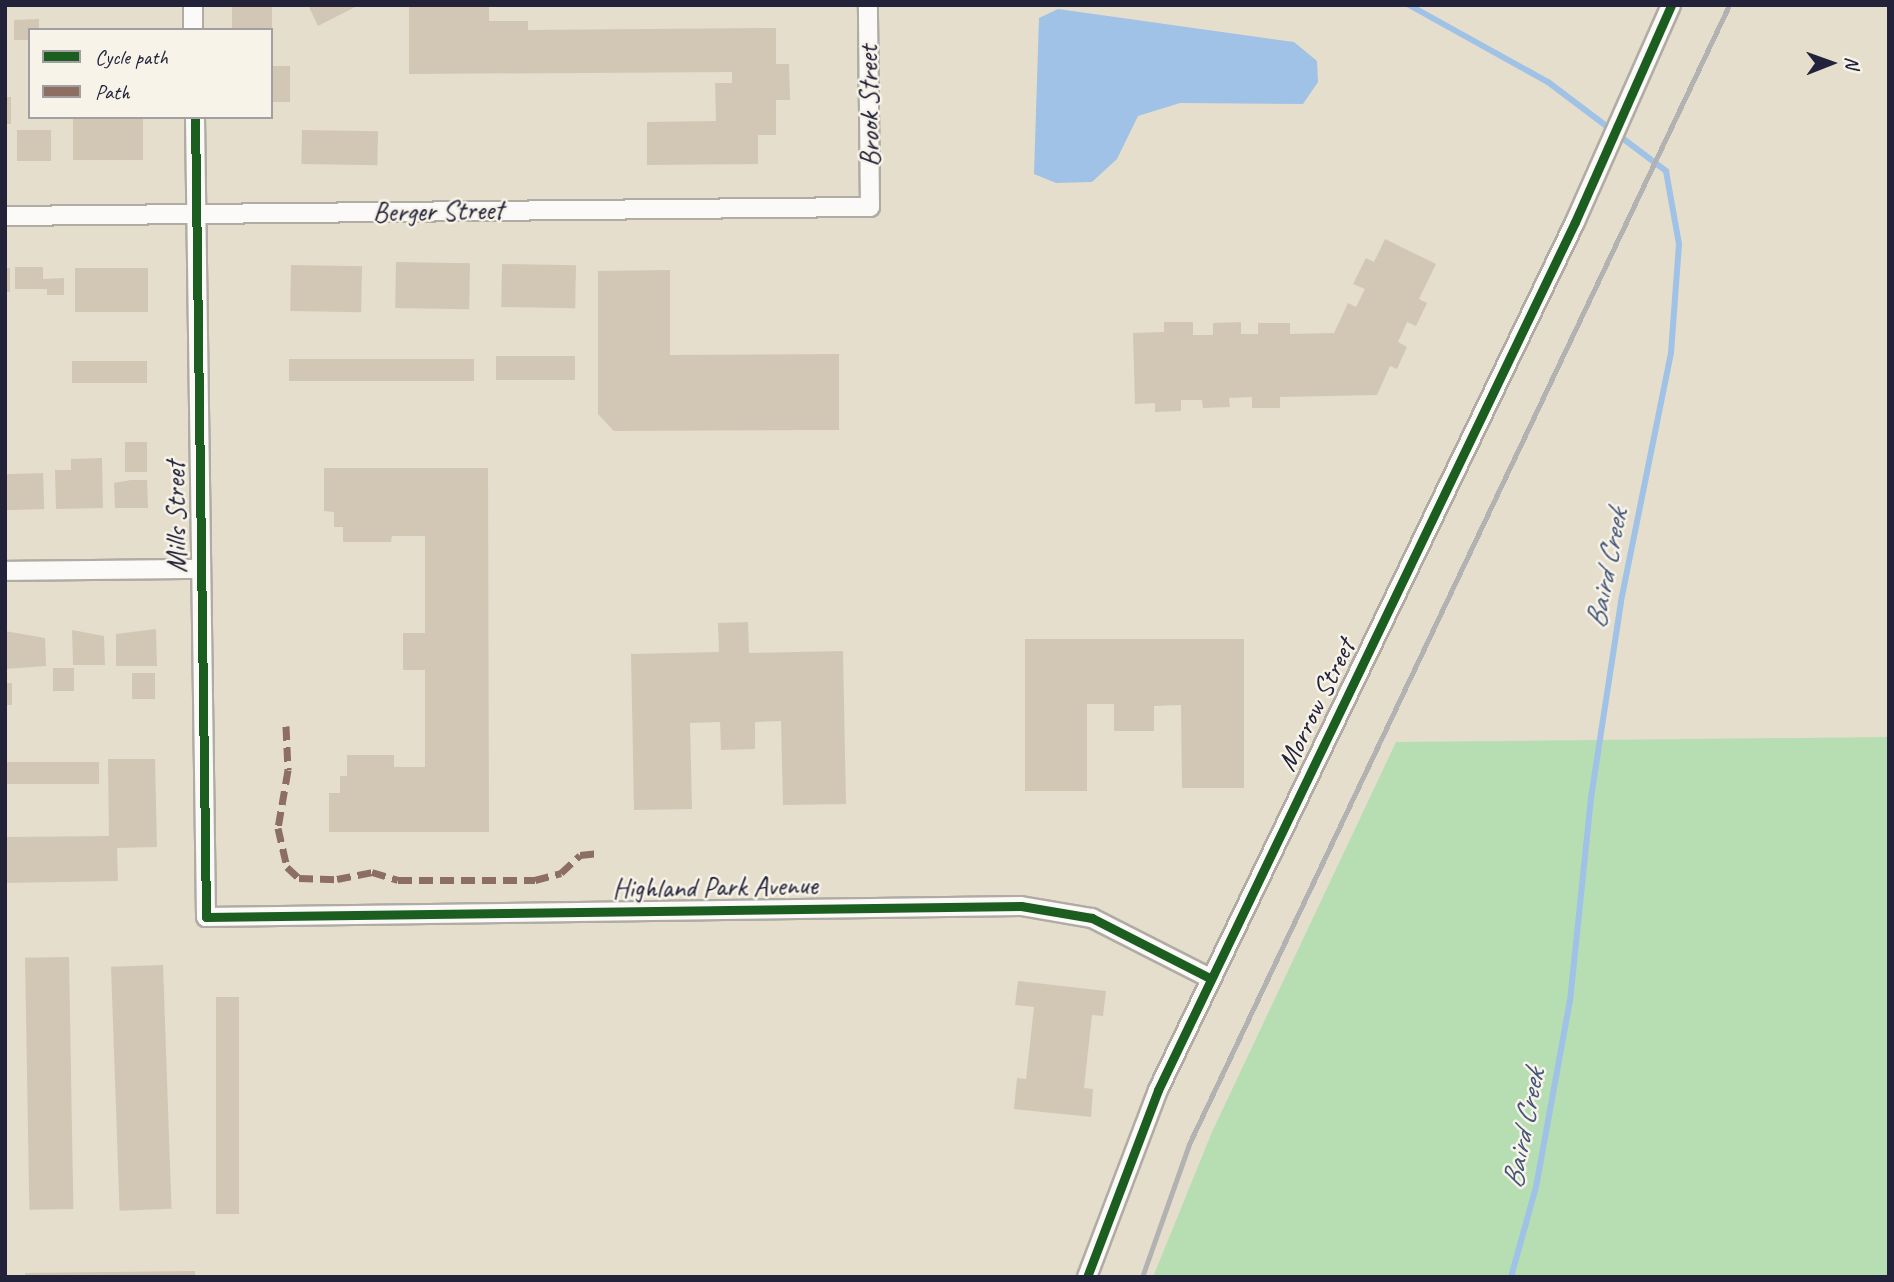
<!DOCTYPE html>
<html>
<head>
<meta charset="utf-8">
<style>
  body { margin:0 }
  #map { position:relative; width:1894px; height:1282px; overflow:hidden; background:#e5decd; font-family:Caveat,sans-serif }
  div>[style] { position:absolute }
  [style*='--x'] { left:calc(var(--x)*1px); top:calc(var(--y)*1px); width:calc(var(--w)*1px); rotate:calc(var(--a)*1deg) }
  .green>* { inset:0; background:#b6deb2 }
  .water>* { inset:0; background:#a0c2e6 }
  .stream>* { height:6px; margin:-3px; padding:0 3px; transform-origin:3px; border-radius:3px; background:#a0c2e6 }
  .building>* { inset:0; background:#d2c7b4; transform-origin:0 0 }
  .roads { filter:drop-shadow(2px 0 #b0aca4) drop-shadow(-2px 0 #b0aca4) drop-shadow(0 2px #b0aca4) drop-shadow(0 -2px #b0aca4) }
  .street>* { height:18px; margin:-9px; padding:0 9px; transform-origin:9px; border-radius:9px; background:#fbfaf8 }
  .rail>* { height:5px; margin:-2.5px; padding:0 2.5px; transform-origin:2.5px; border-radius:2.5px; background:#b3b2b3 }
  .quiet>* { height:7px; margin-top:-3.5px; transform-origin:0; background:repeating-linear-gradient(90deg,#8d6e63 0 14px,transparent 0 21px) }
  .cycleway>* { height:9px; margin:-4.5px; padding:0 4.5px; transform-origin:4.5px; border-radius:4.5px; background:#1b5e20 }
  span { translate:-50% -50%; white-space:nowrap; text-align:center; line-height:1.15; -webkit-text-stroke:5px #f7f3e8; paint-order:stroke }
  .street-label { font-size:28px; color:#22223b }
  .water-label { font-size:30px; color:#44567a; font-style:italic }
  .frame { position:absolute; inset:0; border:7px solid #22223b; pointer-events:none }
  .legend { position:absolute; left:28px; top:28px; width:245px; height:91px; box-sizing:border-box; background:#f7f3e8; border:2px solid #a29fa3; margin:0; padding:9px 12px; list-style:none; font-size:21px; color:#22223b }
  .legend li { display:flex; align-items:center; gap:14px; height:35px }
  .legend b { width:35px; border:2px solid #a29fa3 }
  .north { position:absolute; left:1796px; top:28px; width:70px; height:70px; -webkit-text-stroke:5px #f7f3e8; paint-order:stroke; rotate:89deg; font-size:19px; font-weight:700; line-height:28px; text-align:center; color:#22223b }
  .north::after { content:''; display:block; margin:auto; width:24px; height:32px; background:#22223b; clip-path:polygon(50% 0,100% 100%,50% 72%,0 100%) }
</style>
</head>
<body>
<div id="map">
  <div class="green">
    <div style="clip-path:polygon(1889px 737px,1889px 1277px,1153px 1277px,1212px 1132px,1396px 742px)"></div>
  </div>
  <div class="water">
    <div style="clip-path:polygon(1058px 9px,1294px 42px,1317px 61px,1318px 82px,1303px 104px,1180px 103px,1138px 116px,1117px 159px,1092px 182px,1056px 183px,1034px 174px,1039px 18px)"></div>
  </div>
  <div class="stream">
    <div style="--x:1409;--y:5;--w:159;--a:29"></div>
    <div style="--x:1548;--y:82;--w:148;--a:37"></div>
    <div style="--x:1666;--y:171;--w:74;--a:79.9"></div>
    <div style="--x:1679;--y:244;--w:109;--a:94.2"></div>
    <div style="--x:1671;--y:353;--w:254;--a:101.4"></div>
    <div style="--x:1621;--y:602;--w:198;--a:98.7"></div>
    <div style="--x:1591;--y:798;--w:203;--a:95.9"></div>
    <div style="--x:1570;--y:1000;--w:190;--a:100.3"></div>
    <div style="--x:1536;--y:1187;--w:93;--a:105.5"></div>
  </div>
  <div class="building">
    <div style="left:232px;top:5px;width:40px;height:25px"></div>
    <div style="clip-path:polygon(308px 5px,359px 5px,318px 26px)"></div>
    <div style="clip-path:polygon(409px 5px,489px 5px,489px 21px,528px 21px,528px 30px,776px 28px,776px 64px,789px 64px,790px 100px,776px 100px,776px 135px,758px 135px,758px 164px,647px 165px,647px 122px,716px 121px,715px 83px,732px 83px,732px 72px,409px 74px)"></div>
    <div style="clip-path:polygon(39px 19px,39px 30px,30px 30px,30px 40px,14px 40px,14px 20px)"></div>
    <div style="left:271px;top:66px;width:19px;height:36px"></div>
    <div style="left:5px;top:97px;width:6px;height:27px"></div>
    <div style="left:143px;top:117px;width:43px;height:70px;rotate:90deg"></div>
    <div style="left:51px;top:130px;width:31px;height:34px;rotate:90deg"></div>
    <div style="left:302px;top:130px;width:76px;height:34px;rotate:1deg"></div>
    <div style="clip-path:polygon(1385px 239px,1436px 264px,1419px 299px,1427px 303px,1416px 326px,1407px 322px,1398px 342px,1407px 347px,1397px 369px,1390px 366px,1377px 395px,1280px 397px,1280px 408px,1252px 408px,1252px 397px,1229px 398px,1230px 407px,1203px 408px,1202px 400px,1181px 400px,1181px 411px,1155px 412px,1155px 403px,1135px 404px,1133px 333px,1164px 332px,1164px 322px,1193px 322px,1193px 335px,1213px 335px,1213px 323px,1241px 322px,1241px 334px,1258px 334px,1258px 323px,1290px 323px,1290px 334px,1334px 333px,1348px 303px,1356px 307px,1365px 289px,1353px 284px,1366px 258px,1374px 262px)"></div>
    <div style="left:396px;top:262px;width:74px;height:46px;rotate:1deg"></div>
    <div style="left:502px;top:264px;width:74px;height:43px;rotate:1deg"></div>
    <div style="left:291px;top:265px;width:71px;height:46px;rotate:1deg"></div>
    <div style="clip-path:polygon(15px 267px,43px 267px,43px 279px,64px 278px,64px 295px,47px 295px,47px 289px,15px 289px)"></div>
    <div style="left:5px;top:268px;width:5px;height:24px"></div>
    <div style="left:148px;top:268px;width:44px;height:73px;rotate:90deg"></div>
    <div style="clip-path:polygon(670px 270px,670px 355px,839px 354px,839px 430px,614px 431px,598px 414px,598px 271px)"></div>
    <div style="left:496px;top:356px;width:79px;height:24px"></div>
    <div style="left:474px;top:359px;width:22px;height:185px;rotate:90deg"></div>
    <div style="left:72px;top:361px;width:75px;height:22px"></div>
    <div style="left:147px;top:442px;width:30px;height:22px;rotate:90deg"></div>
    <div style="clip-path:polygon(102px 458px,103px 508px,56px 509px,55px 470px,71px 470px,71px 459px)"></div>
    <div style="clip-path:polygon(324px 468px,488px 468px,489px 832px,329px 832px,329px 793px,340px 793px,340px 776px,347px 776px,347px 755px,394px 755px,394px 767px,425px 767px,425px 670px,403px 670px,403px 633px,425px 633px,425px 536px,392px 536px,391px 542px,343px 542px,343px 527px,334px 527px,334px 512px,324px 511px)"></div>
    <div style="left:43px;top:473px;width:36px;height:38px;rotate:88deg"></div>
    <div style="clip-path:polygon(131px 480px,147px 480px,148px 508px,115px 508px,114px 483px)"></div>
    <div style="clip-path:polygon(748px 622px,749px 653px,843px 651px,846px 804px,783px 805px,781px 721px,755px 722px,755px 749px,721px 750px,720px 722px,690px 723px,692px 809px,634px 810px,631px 654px,719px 652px,718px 623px)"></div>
    <div style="clip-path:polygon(156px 629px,157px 666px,116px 666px,116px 634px)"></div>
    <div style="clip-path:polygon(72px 630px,104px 636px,105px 665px,73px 665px)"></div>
    <div style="clip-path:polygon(5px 631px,45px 638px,46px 666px,5px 669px)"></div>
    <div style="clip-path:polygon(1025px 639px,1244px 639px,1244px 788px,1182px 788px,1181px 705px,1154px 706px,1154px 731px,1114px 731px,1114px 704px,1087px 704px,1087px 791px,1025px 791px)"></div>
    <div style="left:53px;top:668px;width:21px;height:23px"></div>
    <div style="left:132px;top:673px;width:23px;height:26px"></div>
    <div style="left:5px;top:683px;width:7px;height:22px"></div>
    <div style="clip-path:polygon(108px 759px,155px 759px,157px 847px,117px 848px,118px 881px,5px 883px,5px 837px,109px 836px)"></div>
    <div style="left:99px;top:762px;width:22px;height:94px;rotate:90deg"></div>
    <div style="left:69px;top:957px;width:252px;height:44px;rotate:89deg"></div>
    <div style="left:163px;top:965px;width:244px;height:52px;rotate:88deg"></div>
    <div style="clip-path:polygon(1018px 981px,1106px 991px,1103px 1016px,1092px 1015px,1084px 1088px,1093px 1089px,1091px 1117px,1014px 1109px,1017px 1078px,1026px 1079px,1034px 1007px,1015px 1005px)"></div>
    <div style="left:216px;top:997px;width:23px;height:217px"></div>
    <div style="clip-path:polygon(195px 1271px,195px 1277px,25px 1277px,25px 1273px)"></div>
  </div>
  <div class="roads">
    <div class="street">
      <div style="--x:193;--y:5;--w:25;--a:90"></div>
      <div style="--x:195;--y:117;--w:800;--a:89.21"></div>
      <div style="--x:206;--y:917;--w:815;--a:-0.77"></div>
      <div style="--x:1021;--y:906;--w:72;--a:9.6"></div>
      <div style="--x:1092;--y:918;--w:132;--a:27"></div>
      <div style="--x:5;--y:216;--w:865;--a:-0.6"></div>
      <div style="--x:870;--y:207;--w:202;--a:-90.6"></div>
      <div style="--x:5;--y:571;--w:194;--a:-0.6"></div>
      <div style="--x:1087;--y:1277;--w:200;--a:-69.2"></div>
      <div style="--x:1158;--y:1090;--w:963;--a:-64.34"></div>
      <div style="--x:1575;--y:222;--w:237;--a:-66.1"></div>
    </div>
  </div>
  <div class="rail">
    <div style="--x:1142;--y:1277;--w:141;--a:-70.5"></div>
    <div style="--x:1189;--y:1144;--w:1261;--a:-64.63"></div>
  </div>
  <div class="quiet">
    <div style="--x:286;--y:726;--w:44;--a:87.4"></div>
    <div style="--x:288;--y:770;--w:59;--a:99.8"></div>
    <div style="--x:278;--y:828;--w:40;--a:77"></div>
    <div style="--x:287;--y:867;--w:16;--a:43"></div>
    <div style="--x:299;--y:878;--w:38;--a:2"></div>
    <div style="--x:337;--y:879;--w:36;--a:-11"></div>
    <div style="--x:372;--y:872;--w:27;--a:17"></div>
    <div style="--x:398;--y:880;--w:137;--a:0"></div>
    <div style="--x:535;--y:880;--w:27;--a:-15"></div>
    <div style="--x:561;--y:873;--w:26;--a:-43"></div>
    <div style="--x:580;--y:855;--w:19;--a:-6"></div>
  </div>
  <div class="cycleway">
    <div style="--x:195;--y:117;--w:800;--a:89.21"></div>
    <div style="--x:206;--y:917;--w:815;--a:-0.77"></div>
    <div style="--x:1021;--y:906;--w:72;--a:9.6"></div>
    <div style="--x:1092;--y:918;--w:132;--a:27"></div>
    <div style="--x:1087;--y:1277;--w:200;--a:-69.2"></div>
    <div style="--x:1158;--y:1090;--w:963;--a:-64.34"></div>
    <div style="--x:1575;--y:222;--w:237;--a:-66.1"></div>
  </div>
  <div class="street-label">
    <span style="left:869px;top:106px;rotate:-91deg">Brook Street</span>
    <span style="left:438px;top:211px;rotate:-1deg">Berger Street</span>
    <span style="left:176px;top:517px;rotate:-91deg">Mills Street</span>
    <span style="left:1316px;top:705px;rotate:-64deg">Morrow Street</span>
    <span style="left:715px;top:887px;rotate:-1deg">Highland Park Avenue</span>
  </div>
  <div class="water-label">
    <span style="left:1606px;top:569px;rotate:-79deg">Baird Creek</span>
    <span style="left:1523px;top:1129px;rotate:-79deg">Baird Creek</span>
  </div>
  <div class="frame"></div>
  <ul class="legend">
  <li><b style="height:9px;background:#1b5e20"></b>Cycle path</li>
  <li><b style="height:9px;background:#8d6e63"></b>Path</li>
  </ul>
  <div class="north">N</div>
</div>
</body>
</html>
